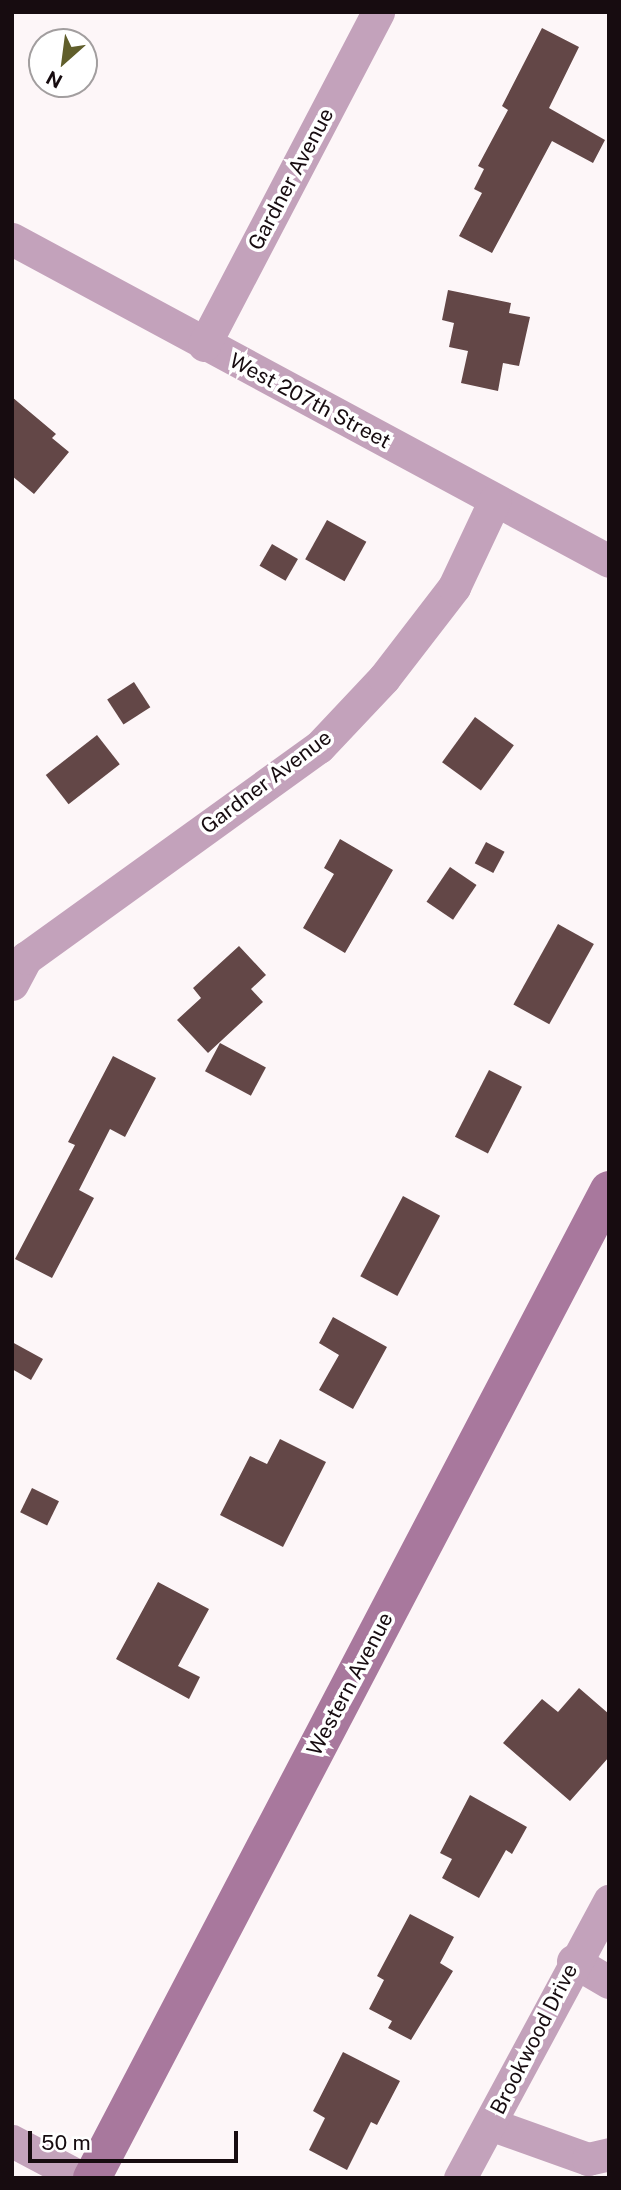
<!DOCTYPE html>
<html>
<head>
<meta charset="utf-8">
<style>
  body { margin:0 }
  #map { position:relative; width:621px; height:2190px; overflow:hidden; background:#fdf6f8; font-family:"Public Sans",sans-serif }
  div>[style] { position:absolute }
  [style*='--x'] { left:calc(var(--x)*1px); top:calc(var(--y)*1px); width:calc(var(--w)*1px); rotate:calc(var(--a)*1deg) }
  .building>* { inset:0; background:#634747; transform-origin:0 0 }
  .minor>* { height:33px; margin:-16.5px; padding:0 16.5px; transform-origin:16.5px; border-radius:16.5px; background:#c3a2bb }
  .secondary>* { height:38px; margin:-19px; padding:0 19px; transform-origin:19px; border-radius:19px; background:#a8789d }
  span { translate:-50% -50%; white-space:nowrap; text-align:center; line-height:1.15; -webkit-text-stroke:7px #fff; paint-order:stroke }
  .street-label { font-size:21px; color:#170c10 }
  .frame { position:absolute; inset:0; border:14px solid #170c10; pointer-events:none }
  .north { position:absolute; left:28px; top:28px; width:70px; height:70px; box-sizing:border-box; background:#fff; border:2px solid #a29e9f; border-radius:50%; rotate:208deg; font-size:19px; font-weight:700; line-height:28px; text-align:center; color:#170c10 }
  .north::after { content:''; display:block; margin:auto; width:24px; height:32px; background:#605e2b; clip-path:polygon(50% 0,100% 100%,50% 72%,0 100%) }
  .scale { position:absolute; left:28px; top:2131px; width:210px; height:32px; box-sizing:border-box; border:4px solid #170c10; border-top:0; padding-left:9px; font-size:21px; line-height:24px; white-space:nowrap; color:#170c10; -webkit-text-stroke:5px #fff; paint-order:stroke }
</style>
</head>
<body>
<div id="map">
  <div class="building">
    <div style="clip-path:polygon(542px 28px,579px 47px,549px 108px,605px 140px,593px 163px,552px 141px,492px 253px,459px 236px,482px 193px,474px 189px,484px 169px,478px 166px,508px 110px,502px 106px)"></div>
    <div style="clip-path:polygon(448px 290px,511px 303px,509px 313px,530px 317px,519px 366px,503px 363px,498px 391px,461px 383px,468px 351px,449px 347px,454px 323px,442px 320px)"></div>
    <div style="clip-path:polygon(12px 397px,56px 434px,52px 438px,69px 452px,34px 494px,12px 476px)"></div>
    <div style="left:327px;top:520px;width:45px;height:45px;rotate:29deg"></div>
    <div style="left:272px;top:544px;width:30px;height:25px;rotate:30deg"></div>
    <div style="left:134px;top:682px;width:30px;height:32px;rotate:57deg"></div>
    <div style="left:475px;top:717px;width:48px;height:56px;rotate:36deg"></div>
    <div style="left:97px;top:735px;width:37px;height:65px;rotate:52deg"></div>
    <div style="clip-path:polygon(340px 839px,393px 870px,345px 953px,303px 928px,334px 874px,324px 868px)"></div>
    <div style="left:486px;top:842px;width:21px;height:24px;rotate:28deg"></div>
    <div style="left:450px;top:867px;width:32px;height:42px;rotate:34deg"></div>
    <div style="left:558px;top:924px;width:41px;height:92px;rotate:29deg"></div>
    <div style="clip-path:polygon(239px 946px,266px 975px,251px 989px,263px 1002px,208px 1053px,177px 1020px,201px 998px,193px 988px)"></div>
    <div style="left:220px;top:1043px;width:52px;height:32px;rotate:28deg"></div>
    <div style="clip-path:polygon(113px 1056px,156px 1078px,125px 1137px,110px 1129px,79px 1190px,94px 1198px,52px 1278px,15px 1259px,75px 1145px,68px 1142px)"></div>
    <div style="left:489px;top:1070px;width:37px;height:75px;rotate:27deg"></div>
    <div style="left:403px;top:1196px;width:42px;height:91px;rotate:28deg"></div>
    <div style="clip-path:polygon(333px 1317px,387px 1347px,353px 1409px,319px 1390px,339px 1355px,319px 1343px)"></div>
    <div style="clip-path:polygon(12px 1342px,43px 1359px,31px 1380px,12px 1369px)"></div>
    <div style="clip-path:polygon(280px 1439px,326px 1462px,283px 1547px,220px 1515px,250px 1456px,267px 1464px)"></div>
    <div style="left:32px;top:1488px;width:30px;height:27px;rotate:26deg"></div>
    <div style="clip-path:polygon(158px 1582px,209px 1609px,178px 1666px,200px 1677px,189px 1699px,116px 1659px)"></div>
    <div style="clip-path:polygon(579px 1688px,609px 1714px,609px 1757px,570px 1801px,503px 1743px,542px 1699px,558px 1712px)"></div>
    <div style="clip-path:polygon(470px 1795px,527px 1827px,512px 1854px,506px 1850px,479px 1898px,442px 1878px,452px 1859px,440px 1853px)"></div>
    <div style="clip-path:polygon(410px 1914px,454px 1937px,440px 1963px,453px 1971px,411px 2040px,388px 2028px,392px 2021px,369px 2009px,384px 1980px,377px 1976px)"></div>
    <div style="clip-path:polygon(343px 2052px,400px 2081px,377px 2125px,371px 2122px,347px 2170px,309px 2150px,325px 2118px,313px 2111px)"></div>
  </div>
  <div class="minor">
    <div style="--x:12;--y:239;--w:678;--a:28.34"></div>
    <div style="--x:204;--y:345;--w:376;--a:-62.4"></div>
    <div style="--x:12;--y:984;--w:30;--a:-62"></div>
    <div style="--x:26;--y:958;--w:361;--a:-35.8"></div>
    <div style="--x:319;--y:747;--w:95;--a:-46.7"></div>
    <div style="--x:384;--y:678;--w:115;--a:-52.4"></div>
    <div style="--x:454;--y:587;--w:96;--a:-64.8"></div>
    <div style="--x:573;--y:1961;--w:42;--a:30.3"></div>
    <div style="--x:490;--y:2124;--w:104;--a:19.7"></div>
    <div style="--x:588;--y:2159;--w:22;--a:-13"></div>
    <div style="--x:12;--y:2141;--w:79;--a:27.9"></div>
    <div style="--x:460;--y:2178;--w:315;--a:-61.7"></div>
  </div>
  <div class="secondary">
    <div style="--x:92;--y:2178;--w:1115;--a:-62.38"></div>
  </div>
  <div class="street-label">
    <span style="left:291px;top:179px;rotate:-62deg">Gardner Avenue</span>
    <span style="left:310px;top:401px;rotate:28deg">West 207th Street</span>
    <span style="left:266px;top:782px;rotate:-37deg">Gardner Avenue</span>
    <span style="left:350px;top:1684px;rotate:-62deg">Western Avenue</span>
    <span style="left:534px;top:2039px;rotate:-63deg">Brookwood Drive</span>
  </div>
  <div class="frame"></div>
  <div class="north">N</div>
  <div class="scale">50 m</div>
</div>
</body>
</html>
